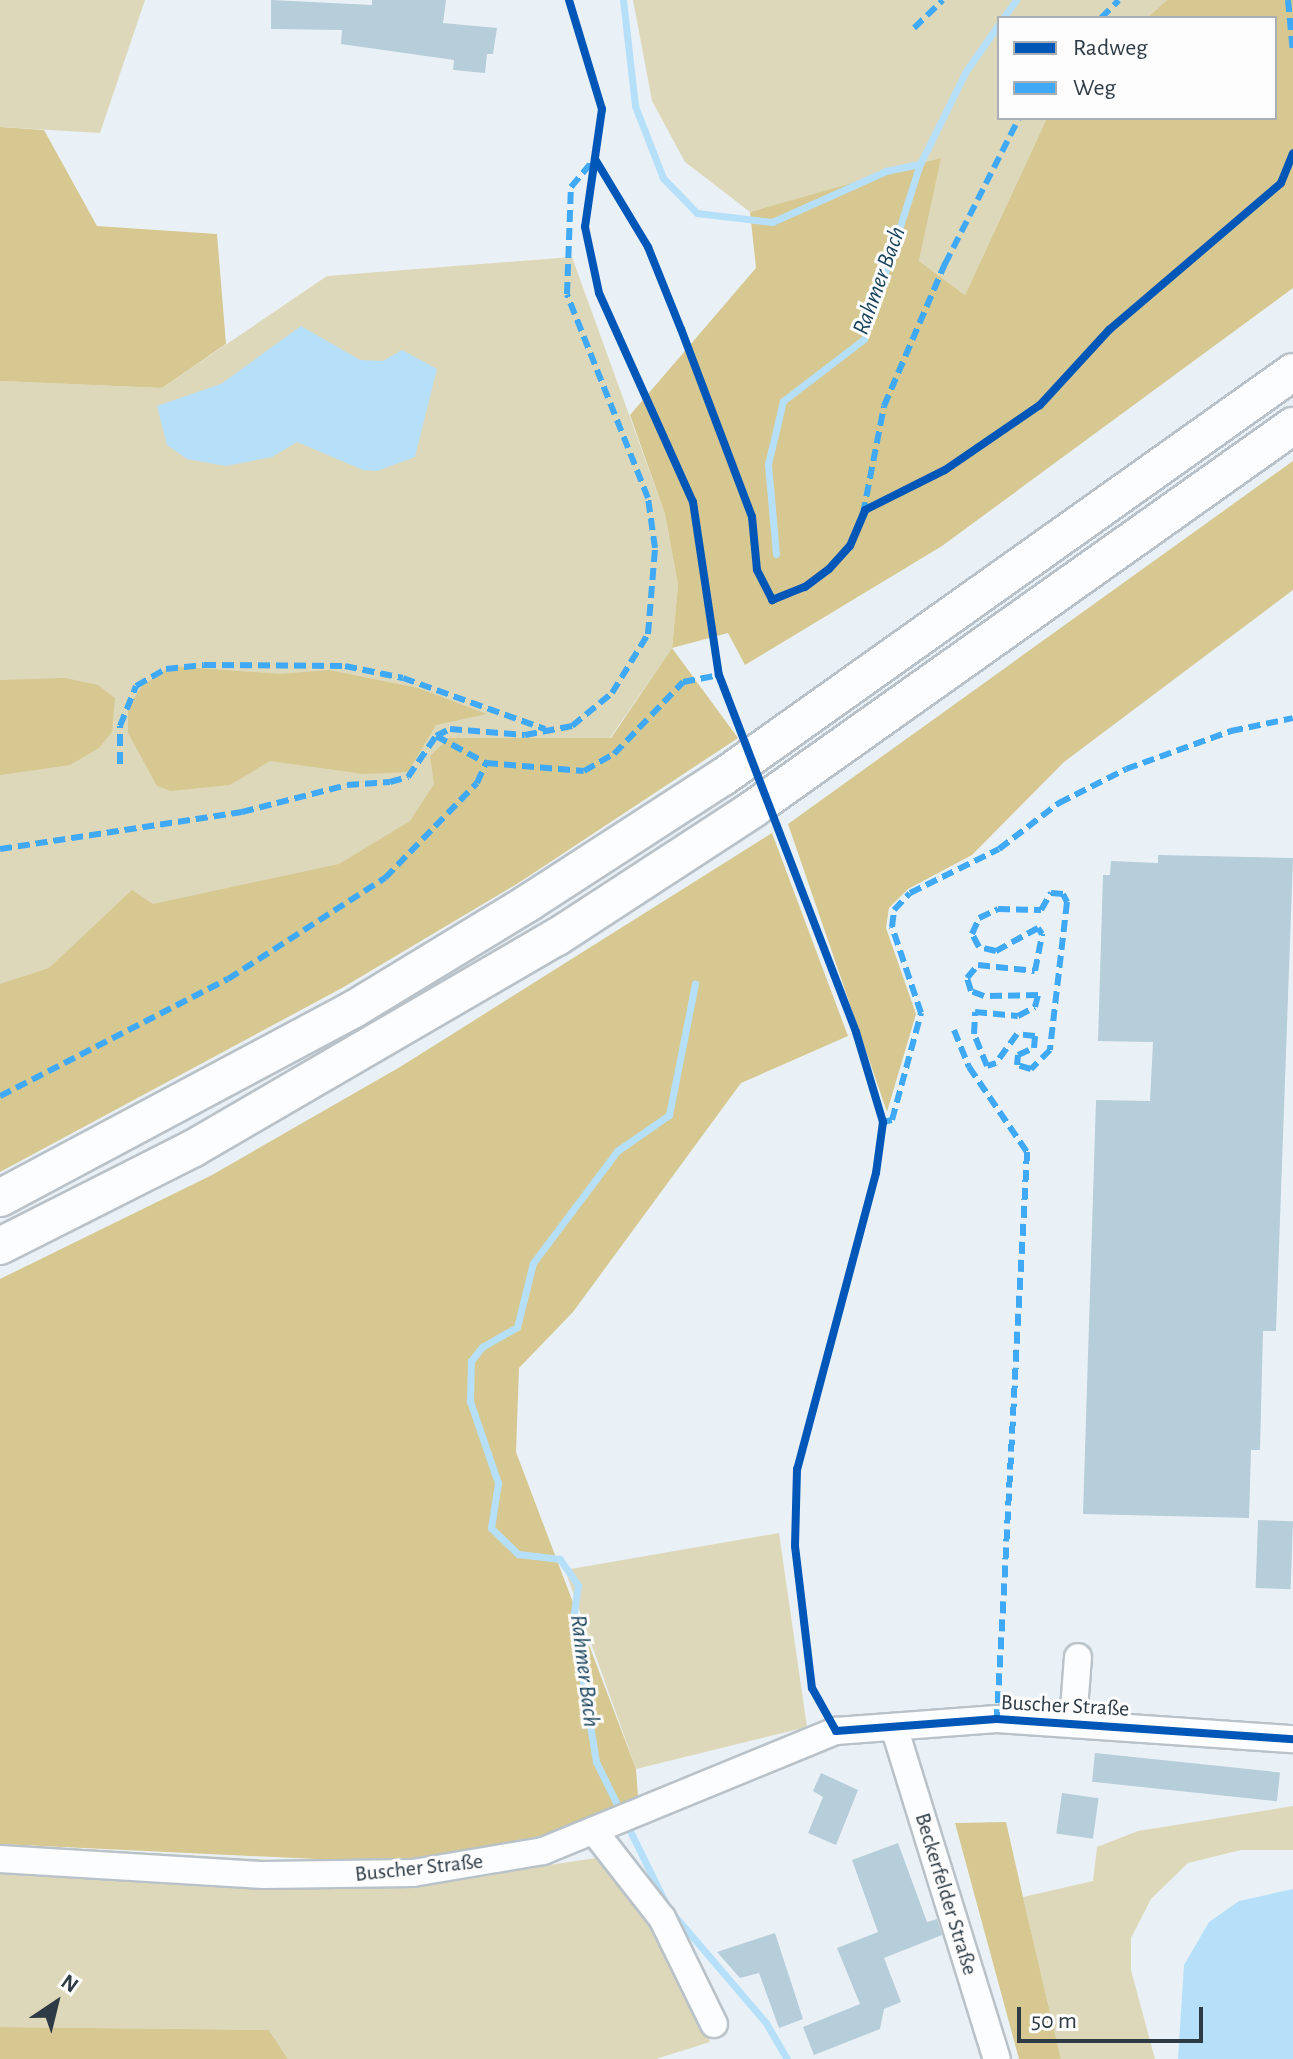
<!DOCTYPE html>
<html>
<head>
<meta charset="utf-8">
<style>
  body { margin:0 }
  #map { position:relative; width:1293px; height:2059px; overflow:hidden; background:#eaf1f6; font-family:"Alegreya Sans",sans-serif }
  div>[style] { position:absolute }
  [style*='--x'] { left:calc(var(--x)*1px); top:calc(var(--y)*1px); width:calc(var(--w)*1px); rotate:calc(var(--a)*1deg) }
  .green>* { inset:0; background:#ded8bb }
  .forest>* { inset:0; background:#d6c890 }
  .water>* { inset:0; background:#b6e0fa }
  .stream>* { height:7px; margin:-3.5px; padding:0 3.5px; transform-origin:3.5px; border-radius:3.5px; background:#b6e0fa }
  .building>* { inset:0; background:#b6cdda; transform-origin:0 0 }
  .roads { filter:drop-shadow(2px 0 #b9c2c8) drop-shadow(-2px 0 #b9c2c8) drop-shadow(0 2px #b9c2c8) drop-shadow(0 -2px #b9c2c8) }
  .minor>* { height:26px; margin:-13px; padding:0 13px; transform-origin:13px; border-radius:13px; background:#fcfdfe }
  .highway>* { height:36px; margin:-18px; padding:0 18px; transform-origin:18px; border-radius:18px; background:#fcfdfe }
  .quiet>* { height:6px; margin-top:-3px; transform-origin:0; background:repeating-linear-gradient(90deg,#3fa9f5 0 12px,transparent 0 18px) }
  .cycleway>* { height:8px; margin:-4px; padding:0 4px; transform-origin:4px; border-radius:4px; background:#0057b8 }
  span { translate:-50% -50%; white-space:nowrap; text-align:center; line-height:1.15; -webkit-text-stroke:6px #fdfdfd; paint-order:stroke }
  .street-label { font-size:22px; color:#2e3b44 }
  .water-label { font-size:24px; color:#19445c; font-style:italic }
  .legend { position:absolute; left:997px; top:16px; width:280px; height:104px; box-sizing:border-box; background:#fdfdfd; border:2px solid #aaafb3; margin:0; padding:10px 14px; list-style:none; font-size:24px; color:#2e3b44 }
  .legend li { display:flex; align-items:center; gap:16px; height:40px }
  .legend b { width:40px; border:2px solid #aaafb3 }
  .north { position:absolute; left:16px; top:1963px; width:80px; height:80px; -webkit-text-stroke:6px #fdfdfd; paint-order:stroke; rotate:35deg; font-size:22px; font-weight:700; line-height:32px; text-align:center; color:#2e3b44 }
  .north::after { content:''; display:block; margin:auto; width:28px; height:36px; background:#2e3b44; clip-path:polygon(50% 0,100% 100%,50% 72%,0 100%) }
  .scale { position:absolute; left:1017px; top:2007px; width:186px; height:36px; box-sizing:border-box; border:4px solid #2e3b44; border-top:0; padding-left:10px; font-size:24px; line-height:28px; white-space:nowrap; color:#2e3b44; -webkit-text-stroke:6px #fdfdfd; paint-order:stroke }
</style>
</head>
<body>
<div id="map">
  <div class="green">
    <div style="clip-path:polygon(0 0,145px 0,100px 133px,0 127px)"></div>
    <div style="clip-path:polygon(633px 0,1167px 0,1147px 18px,999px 18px,999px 118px,1047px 118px,965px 295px,919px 261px,940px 159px,750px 212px,685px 162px,652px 101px)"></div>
    <div style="clip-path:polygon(572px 257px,665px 514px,678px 585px,672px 648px,610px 738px,0 1062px,0 381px,162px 388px,327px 276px)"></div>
    <div style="clip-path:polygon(779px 1533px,807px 1727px,636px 1769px,565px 1570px)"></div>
    <div style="clip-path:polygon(1293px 1806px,1293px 1850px,1241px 1850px,1188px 1863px,1151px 1899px,1131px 1938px,1131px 1970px,1155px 2059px,1061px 2059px,1023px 1897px,1093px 1881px,1097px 1847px,1138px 1831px)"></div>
    <div style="clip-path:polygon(0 1844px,291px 1861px,288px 1888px,434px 1882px,596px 1858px,626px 1875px,697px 2002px,710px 2042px,656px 2059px,288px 2059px,269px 2030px,0 2027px)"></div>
  </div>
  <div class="forest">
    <div style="clip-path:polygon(1167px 0,1293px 0,1293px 288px,942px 546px,745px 665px,728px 633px,672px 648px,738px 738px,520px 882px,342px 988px,0 1172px,0 984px,49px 968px,132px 890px,153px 904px,339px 864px,410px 821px,434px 784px,430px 756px,449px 738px,611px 738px,672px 648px,678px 585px,665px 514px,630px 415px,756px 268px,750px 212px,941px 158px,919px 261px,965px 295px,1047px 118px,1275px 118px,1275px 18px,1147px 18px)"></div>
    <div style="clip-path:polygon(0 127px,44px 130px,97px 226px,217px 234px,226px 344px,162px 388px,0 381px)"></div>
    <div style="clip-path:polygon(1293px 461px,1293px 590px,1064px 762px,972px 855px,908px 889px,889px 908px,886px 928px,916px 1014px,887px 1112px,788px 824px)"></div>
    <div style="clip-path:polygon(171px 666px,280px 674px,329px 670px,418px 688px,487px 714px,436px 725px,408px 772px,364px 774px,270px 761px,230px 785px,171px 791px,157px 786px,128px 733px,128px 708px,142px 686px)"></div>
    <div style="clip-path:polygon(65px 678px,98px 685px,115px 698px,112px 732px,99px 748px,70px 765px,0 775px,0 680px)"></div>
    <div style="clip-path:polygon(772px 833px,848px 1036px,741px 1083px,573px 1312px,519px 1368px,516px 1452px,636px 1769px,638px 1797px,531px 1842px,419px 1864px,0 1844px,0 1279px,212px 1175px,400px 1067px)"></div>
    <div style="clip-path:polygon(1006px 1822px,1023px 1897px,1061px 2059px,1019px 2059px,955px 1823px)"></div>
    <div style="clip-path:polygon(0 2027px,269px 2030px,288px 2059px,0 2059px)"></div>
  </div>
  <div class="water">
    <div style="clip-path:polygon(301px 326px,360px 360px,383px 361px,402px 350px,437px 369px,415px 457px,377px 471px,363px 470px,297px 442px,272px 457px,226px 466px,187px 459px,167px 445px,157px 406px,221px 384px)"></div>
    <div style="clip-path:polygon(1293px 1889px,1293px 2059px,1178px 2059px,1184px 1965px,1209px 1922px,1239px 1901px)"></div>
  </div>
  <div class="stream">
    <div style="--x:623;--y:0;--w:107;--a:83.5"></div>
    <div style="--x:635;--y:106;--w:77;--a:68.7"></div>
    <div style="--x:663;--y:178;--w:49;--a:45.8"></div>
    <div style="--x:697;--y:213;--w:76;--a:6.8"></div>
    <div style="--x:772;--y:222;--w:125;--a:-24.1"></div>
    <div style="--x:886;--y:171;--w:35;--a:-12"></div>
    <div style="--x:920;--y:164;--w:104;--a:-63.7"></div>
    <div style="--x:966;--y:71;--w:57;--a:-54.9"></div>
    <div style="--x:1003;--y:18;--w:22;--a:-54"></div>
    <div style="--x:776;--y:554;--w:90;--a:-95.1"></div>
    <div style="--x:768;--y:464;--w:65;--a:-76.6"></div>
    <div style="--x:783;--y:401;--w:102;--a:-37.4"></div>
    <div style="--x:864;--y:339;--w:184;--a:-72.3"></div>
    <div style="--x:666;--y:1904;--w:158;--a:-116.2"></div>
    <div style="--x:596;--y:1762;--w:144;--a:-99.2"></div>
    <div style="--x:573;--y:1620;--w:35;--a:-82"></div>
    <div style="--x:578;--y:1585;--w:32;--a:-125"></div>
    <div style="--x:560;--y:1559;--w:42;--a:-173.2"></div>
    <div style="--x:518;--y:1554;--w:37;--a:-136"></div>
    <div style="--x:491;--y:1528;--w:46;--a:-81.2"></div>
    <div style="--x:498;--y:1483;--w:87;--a:-108.9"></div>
    <div style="--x:470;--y:1401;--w:40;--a:-88.6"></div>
    <div style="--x:471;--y:1361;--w:18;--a:-52"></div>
    <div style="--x:482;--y:1347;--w:40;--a:-29.7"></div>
    <div style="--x:517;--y:1327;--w:66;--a:-76"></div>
    <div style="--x:533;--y:1263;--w:140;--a:-53.1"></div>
    <div style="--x:617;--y:1151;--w:63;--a:-34.7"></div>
    <div style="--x:669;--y:1115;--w:134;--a:-78.8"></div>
    <div style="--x:673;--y:1914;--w:143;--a:49.5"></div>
    <div style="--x:766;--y:2023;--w:42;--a:59.7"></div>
  </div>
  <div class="building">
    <div style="clip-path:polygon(271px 0,372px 5px,372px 0,446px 0,443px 23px,497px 28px,493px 54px,487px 54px,485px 73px,453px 70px,454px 60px,341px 44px,342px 30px,271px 29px)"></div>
    <div style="clip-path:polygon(1158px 855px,1293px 858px,1276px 1331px,1263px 1331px,1260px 1450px,1251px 1450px,1249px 1518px,1083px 1514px,1096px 1100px,1150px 1101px,1153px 1042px,1098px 1041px,1103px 875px,1110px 875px,1111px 861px,1158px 863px)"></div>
    <div style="left:1258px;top:1520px;width:35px;height:68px;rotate:2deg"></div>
    <div style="left:1095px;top:1753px;width:186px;height:29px;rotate:6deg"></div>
    <div style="clip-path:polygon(821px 1773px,858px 1790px,836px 1845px,808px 1833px,823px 1797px,813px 1791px)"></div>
    <div style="left:1062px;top:1793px;width:37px;height:41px;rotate:8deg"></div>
    <div style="clip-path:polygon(898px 1843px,927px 1922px,937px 1919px,942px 1935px,884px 1958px,901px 2002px,884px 2009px,880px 2029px,814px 2055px,803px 2027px,860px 2004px,837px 1948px,878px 1932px,852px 1860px)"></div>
    <div style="clip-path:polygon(775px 1933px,803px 2019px,779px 2028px,759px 1973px,740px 1978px,717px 1952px)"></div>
  </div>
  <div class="roads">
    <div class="minor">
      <div style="--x:1073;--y:1722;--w:65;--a:-85.6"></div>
      <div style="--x:895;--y:1730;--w:344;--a:72.8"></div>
      <div style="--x:594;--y:1831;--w:110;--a:52"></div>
      <div style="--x:662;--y:1918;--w:118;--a:63.9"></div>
      <div style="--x:0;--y:1859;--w:264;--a:3.5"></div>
      <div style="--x:264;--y:1875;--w:149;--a:-0.8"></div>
      <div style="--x:413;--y:1873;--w:132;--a:-9.6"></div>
      <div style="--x:543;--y:1851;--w:317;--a:-22.3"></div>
      <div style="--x:836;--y:1731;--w:161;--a:-4.3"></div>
      <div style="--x:997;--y:1719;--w:297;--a:3.9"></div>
    </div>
    <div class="highway">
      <div style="--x:0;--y:1198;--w:401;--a:-28.1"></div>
      <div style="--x:354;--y:1009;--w:204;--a:-31.3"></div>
      <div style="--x:528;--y:903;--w:232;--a:-32.9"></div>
      <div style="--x:723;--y:777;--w:699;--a:-35.39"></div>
      <div style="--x:0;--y:1246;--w:217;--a:-26.8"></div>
      <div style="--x:194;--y:1148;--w:420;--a:-30.2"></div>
      <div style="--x:557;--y:937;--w:234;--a:-33.1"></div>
      <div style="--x:753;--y:809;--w:662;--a:-35.35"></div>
    </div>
  </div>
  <div class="quiet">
    <div style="--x:1288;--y:0;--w:53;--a:84.6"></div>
    <div style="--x:1101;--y:18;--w:25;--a:-45"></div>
    <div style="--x:914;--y:28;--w:40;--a:-44"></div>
    <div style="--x:863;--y:514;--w:110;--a:-79"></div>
    <div style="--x:884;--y:406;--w:155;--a:-66.8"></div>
    <div style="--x:945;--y:264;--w:164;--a:-63.1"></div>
    <div style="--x:436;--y:736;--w:57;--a:28.4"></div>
    <div style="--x:486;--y:763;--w:98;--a:4.7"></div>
    <div style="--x:584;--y:771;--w:34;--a:-30"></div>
    <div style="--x:614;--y:754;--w:100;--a:-46.2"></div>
    <div style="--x:683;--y:682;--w:37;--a:-11"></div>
    <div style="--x:120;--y:764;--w:38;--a:-90"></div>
    <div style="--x:120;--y:726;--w:43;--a:-68.2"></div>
    <div style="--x:136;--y:686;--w:34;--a:-30"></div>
    <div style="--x:166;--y:669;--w:38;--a:-6"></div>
    <div style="--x:204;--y:665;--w:141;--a:0.4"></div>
    <div style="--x:345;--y:666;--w:59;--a:11.7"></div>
    <div style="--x:403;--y:678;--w:151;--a:19.8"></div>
    <div style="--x:0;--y:849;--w:245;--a:-8.7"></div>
    <div style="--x:242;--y:812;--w:108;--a:-14.4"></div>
    <div style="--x:347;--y:785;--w:43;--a:-4"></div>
    <div style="--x:390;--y:782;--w:19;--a:-16"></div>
    <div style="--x:408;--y:777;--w:50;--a:-55.7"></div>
    <div style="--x:436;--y:736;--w:16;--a:-27"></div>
    <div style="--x:450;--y:729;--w:75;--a:4.6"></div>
    <div style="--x:525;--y:735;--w:48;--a:-10.8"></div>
    <div style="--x:572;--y:726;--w:52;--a:-39.5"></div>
    <div style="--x:612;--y:693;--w:69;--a:-58.6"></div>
    <div style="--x:648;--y:634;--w:86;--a:-85.3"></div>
    <div style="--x:655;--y:548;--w:50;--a:-98"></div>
    <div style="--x:648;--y:498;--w:219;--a:-111.7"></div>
    <div style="--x:567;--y:294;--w:107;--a:-87.9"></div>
    <div style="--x:571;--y:187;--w:33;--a:-50"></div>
    <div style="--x:1051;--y:893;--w:12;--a:5"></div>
    <div style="--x:1063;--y:894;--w:9;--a:63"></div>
    <div style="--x:1067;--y:902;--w:149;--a:96.6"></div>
    <div style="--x:1050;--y:1050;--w:27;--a:135"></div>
    <div style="--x:1031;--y:1069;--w:15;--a:-164"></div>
    <div style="--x:1017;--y:1065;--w:10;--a:-84"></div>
    <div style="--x:1018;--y:1055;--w:17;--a:-24"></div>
    <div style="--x:1034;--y:1048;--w:12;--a:-85"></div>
    <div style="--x:1035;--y:1036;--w:18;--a:-174"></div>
    <div style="--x:1017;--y:1034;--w:36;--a:126"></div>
    <div style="--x:996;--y:1063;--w:9;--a:162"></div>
    <div style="--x:987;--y:1066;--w:35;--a:-112"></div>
    <div style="--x:974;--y:1034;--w:22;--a:-87"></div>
    <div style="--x:975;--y:1012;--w:43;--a:5.3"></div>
    <div style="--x:1018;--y:1016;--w:19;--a:-28"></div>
    <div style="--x:1035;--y:1007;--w:12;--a:-76"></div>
    <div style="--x:1038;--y:995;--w:54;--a:178.9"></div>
    <div style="--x:984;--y:996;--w:14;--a:-159"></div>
    <div style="--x:971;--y:991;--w:14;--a:-107"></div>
    <div style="--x:967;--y:978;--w:17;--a:-50"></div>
    <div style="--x:978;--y:965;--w:57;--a:6"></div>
    <div style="--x:1035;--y:971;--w:38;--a:-79"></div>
    <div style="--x:1042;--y:934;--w:7;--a:-124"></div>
    <div style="--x:1038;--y:928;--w:48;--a:151.3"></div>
    <div style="--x:996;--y:951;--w:17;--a:-167"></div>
    <div style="--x:979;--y:947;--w:15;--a:-118"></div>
    <div style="--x:972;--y:934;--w:17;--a:-66"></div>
    <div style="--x:979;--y:918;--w:21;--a:-25"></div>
    <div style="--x:998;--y:909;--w:43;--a:1.3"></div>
    <div style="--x:1041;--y:910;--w:20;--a:-60"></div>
    <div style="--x:954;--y:1030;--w:40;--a:68"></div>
    <div style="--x:969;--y:1067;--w:103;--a:55.7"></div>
    <div style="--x:1027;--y:1152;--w:568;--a:93.03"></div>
    <div style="--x:0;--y:1096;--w:256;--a:-27.2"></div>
    <div style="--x:228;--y:979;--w:187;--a:-32.8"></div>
    <div style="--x:385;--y:878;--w:132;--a:-45.9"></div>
    <div style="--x:477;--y:783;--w:22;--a:-66"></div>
    <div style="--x:883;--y:1122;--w:9;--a:-13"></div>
    <div style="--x:892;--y:1120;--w:111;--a:-74.8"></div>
    <div style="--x:921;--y:1013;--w:91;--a:-108.6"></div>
    <div style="--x:892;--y:927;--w:17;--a:-83"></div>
    <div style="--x:894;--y:910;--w:23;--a:-47"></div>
    <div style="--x:910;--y:893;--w:99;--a:-26.3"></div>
    <div style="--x:999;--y:849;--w:76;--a:-37.5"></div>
    <div style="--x:1059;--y:803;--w:75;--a:-26.9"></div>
    <div style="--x:1126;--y:769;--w:112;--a:-19.9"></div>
    <div style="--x:1231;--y:731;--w:63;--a:-11.8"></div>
  </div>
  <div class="cycleway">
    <div style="--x:569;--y:0;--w:114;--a:73.2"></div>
    <div style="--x:602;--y:109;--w:119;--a:98.2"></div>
    <div style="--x:585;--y:227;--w:67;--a:78"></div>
    <div style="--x:599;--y:293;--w:229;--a:65.8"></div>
    <div style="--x:693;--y:502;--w:175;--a:81.5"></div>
    <div style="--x:719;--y:675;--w:382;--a:69"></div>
    <div style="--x:856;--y:1032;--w:94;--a:73.3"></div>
    <div style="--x:883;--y:1122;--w:51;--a:97.8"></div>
    <div style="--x:876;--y:1173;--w:306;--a:104.9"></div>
    <div style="--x:797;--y:1469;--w:77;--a:91.5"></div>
    <div style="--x:795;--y:1546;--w:143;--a:83.2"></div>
    <div style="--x:812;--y:1688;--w:49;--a:60.8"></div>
    <div style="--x:836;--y:1731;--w:161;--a:-4.3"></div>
    <div style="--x:997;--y:1719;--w:297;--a:3.9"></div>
    <div style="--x:595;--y:159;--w:103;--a:58.9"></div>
    <div style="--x:648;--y:247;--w:88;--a:68.1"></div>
    <div style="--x:681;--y:329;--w:201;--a:69.3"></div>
    <div style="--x:752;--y:517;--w:53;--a:84.6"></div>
    <div style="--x:757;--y:570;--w:34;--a:63"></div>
    <div style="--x:772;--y:600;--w:35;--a:-22"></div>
    <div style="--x:805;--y:587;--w:30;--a:-37"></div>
    <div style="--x:829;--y:569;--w:31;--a:-48"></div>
    <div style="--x:850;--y:546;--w:39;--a:-67"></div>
    <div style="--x:865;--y:510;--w:89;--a:-26.6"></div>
    <div style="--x:945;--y:470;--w:115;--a:-34.4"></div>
    <div style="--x:1040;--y:405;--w:102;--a:-47.4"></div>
    <div style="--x:1109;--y:330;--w:226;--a:-40.5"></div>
    <div style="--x:1281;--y:183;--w:32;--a:-68"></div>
  </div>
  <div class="street-label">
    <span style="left:1065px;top:1706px;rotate:3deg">Buscher Straße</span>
    <span style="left:419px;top:1868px;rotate:-6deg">Buscher Straße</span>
    <span style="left:946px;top:1894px;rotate:73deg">Beckerfelder Straße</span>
  </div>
  <div class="water-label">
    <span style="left:880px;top:281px;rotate:-70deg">Rahmer Bach</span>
    <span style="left:584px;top:1671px;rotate:83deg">Rahmer Bach</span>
  </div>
  <ul class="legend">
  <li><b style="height:10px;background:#0057b8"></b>Radweg</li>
  <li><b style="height:10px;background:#3fa9f5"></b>Weg</li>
  </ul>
  <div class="north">N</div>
  <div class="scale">50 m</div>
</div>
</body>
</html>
